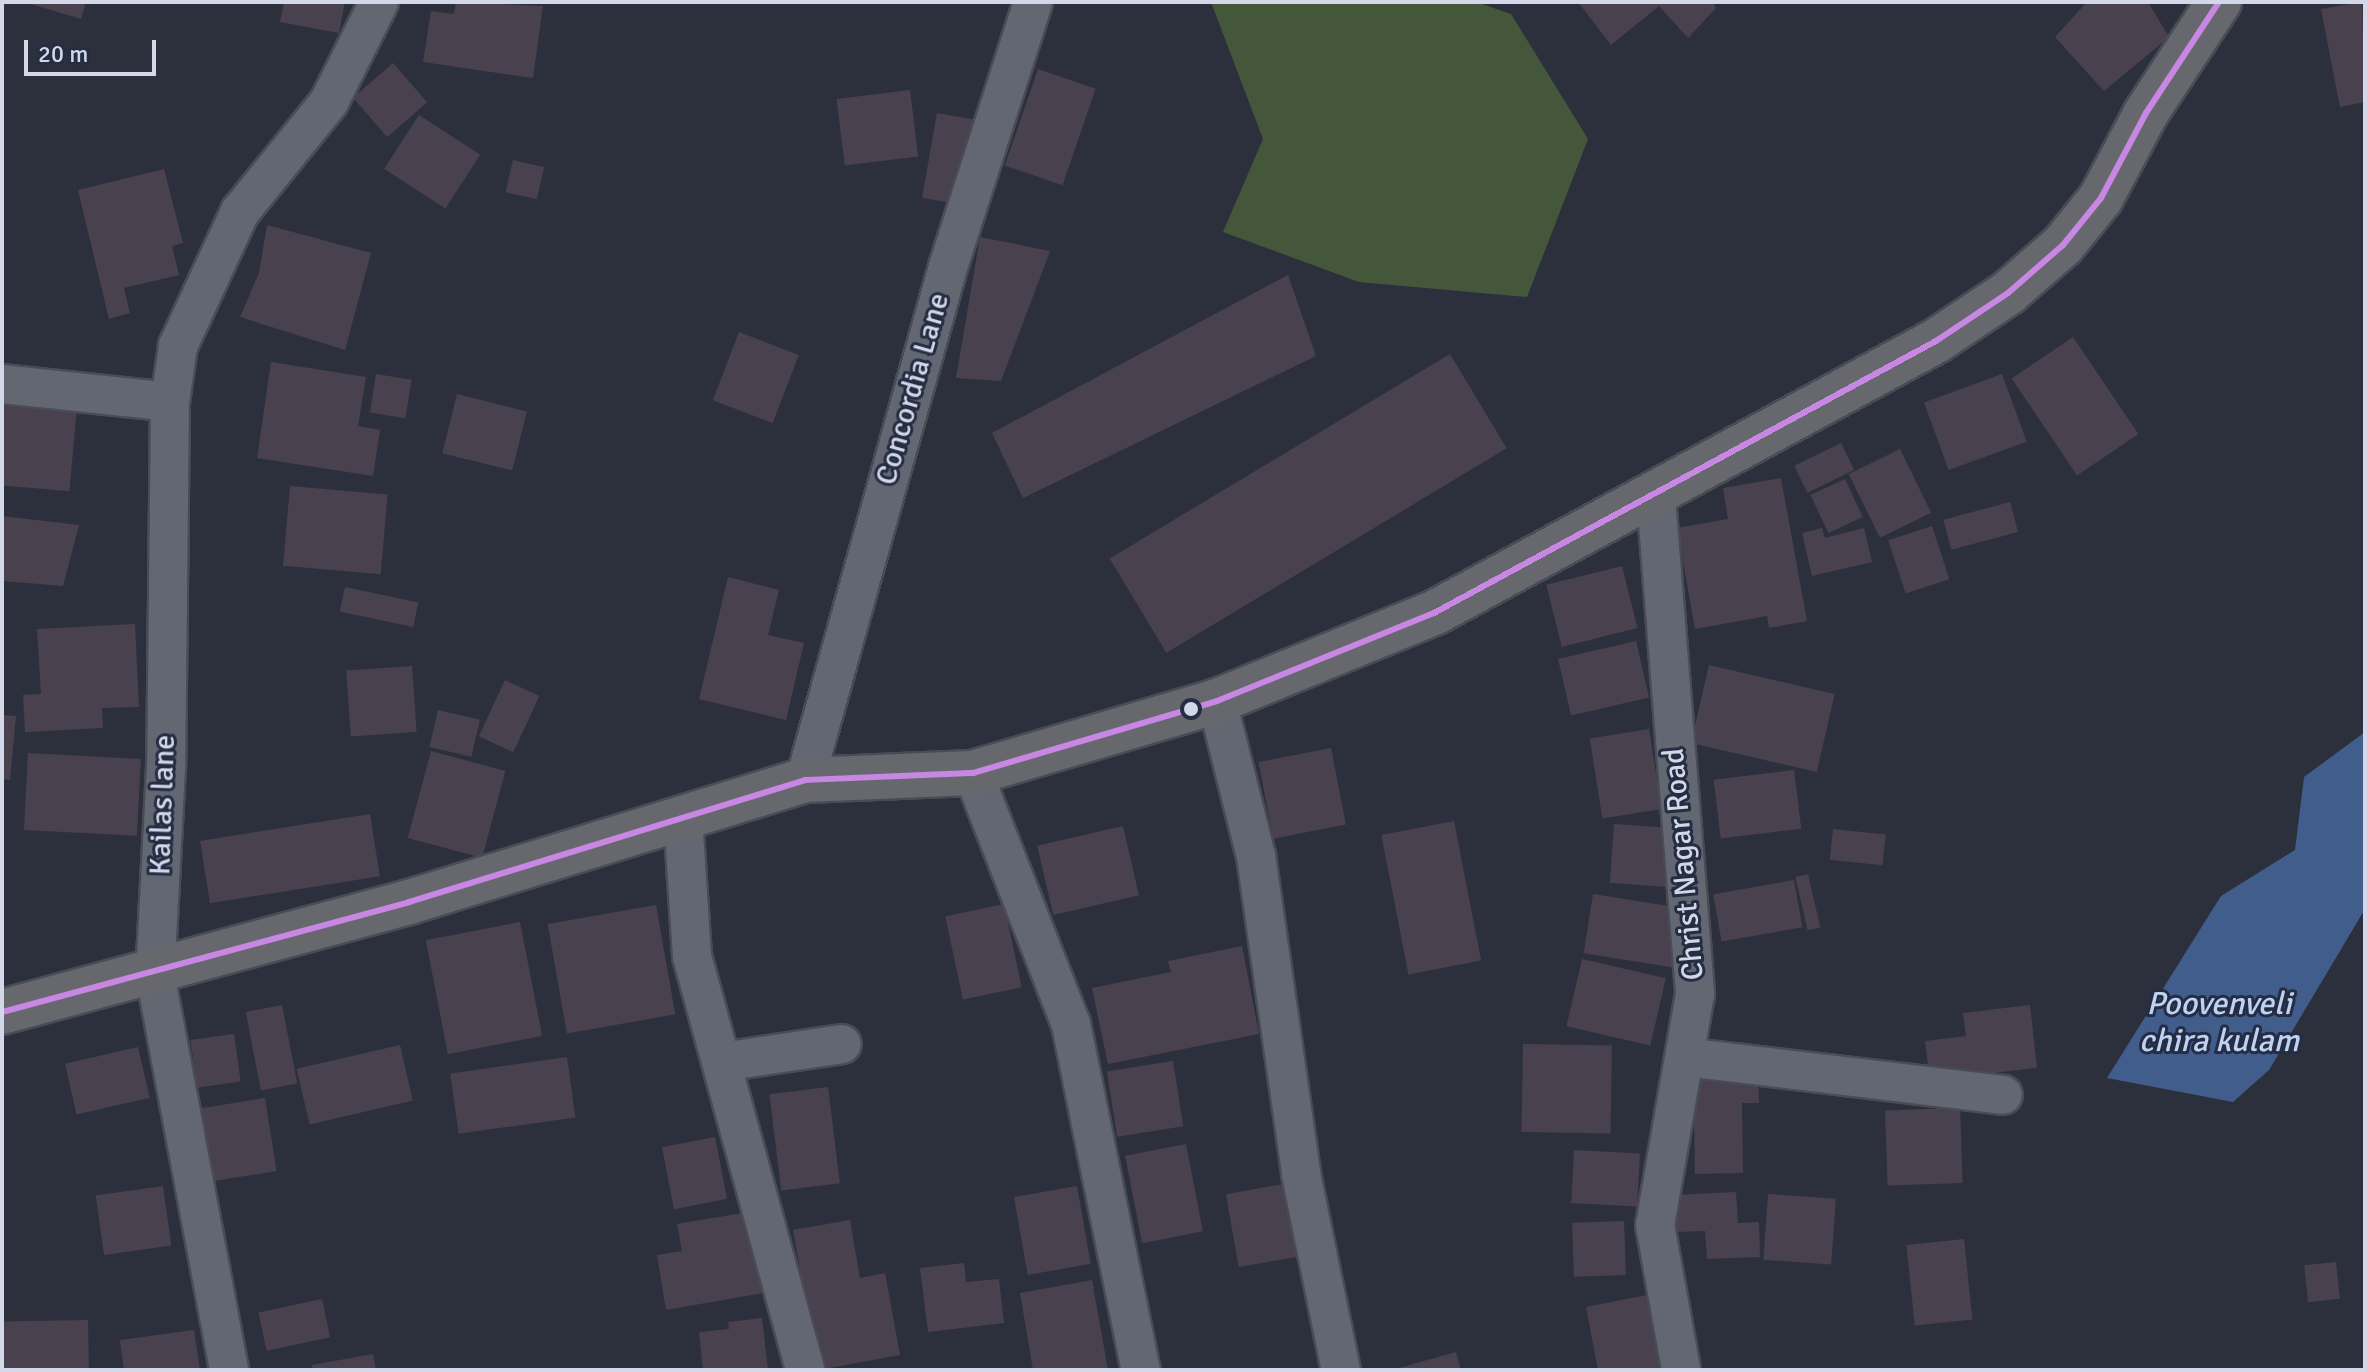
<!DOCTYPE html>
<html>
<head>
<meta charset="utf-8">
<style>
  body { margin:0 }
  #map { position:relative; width:2367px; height:1372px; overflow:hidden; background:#2c303d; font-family:Signika,sans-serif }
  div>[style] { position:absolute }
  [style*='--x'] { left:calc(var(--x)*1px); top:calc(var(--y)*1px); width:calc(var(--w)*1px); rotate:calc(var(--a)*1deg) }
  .green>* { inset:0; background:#44573a }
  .water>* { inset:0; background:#415d8c }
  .building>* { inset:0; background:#4a414e; transform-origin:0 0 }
  .roads { filter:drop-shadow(2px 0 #484c57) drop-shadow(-2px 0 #484c57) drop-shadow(0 2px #484c57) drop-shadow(0 -2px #484c57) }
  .street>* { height:38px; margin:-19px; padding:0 19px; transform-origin:19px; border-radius:19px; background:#636771 }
  .secondary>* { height:44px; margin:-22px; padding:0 22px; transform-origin:22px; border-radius:22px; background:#67686e }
  .bus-1>* { height:6px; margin:-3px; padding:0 3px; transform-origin:3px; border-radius:3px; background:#c787e3 }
  .dots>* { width:22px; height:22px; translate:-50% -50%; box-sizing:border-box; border:4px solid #252d44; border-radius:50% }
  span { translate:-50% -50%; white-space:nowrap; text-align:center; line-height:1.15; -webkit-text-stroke:6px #252d44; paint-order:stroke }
  .street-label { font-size:30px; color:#d2d8e7 }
  .water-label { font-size:32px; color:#bfd2f1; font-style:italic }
  .frame { position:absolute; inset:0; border:4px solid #d2d8e7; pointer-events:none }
  .scale { position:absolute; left:24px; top:40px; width:132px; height:36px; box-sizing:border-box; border:4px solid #d2d8e7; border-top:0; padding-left:10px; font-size:24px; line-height:28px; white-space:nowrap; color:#d2d8e7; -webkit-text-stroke:6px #252d44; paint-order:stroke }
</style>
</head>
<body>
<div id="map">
  <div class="green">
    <div style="clip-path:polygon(1211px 2px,1476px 2px,1511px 14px,1588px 139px,1527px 297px,1359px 282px,1223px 232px,1263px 139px)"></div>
  </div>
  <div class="water">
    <div style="clip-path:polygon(2365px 732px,2365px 909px,2269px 1070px,2233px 1102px,2107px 1078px,2221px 896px,2295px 850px,2304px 777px)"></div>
  </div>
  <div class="building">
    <div style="clip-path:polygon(24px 2px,86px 2px,81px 19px)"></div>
    <div style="clip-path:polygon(284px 2px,345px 2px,339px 33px,280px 22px)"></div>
    <div style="clip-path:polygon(456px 2px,543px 6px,533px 78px,423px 62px,431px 11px,454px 14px)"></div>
    <div style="clip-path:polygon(1578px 2px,1713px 2px,1716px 8px,1688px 38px,1659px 6px,1611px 45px)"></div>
    <div style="clip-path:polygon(2087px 2px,2148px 2px,2169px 37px,2104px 91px,2055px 37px)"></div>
    <div style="clip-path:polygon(2362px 2px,2365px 102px,2340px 107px,2321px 9px)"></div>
    <div style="left:393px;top:63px;width:52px;height:53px;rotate:49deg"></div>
    <div style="left:1038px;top:69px;width:61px;height:102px;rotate:19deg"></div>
    <div style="left:910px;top:90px;width:67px;height:74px;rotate:83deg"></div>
    <div style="left:937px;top:113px;width:46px;height:86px;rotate:10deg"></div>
    <div style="left:419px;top:115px;width:73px;height:64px;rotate:33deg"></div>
    <div style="left:513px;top:160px;width:32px;height:33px;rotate:13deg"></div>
    <div style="clip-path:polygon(164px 169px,183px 243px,172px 246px,179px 275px,124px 288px,130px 313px,109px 319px,78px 190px)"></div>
    <div style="clip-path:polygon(267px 225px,371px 253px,345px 350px,240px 317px,259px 273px)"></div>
    <div style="clip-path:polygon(980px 237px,1050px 251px,1001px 381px,956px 378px)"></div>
    <div style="clip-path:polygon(1288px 275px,1316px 356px,1023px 498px,992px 433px)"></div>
    <div style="left:739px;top:332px;width:64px;height:73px;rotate:21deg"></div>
    <div style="left:2073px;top:337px;width:117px;height:74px;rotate:56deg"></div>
    <div style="left:1450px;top:354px;width:110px;height:397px;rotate:59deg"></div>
    <div style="clip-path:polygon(271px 362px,366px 377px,358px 426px,380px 430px,373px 476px,257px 458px)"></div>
    <div style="left:376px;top:374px;width:36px;height:39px;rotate:9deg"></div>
    <div style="left:2002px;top:374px;width:72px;height:83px;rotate:70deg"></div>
    <div style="left:457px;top:394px;width:72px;height:61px;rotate:14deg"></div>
    <div style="left:2px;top:402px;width:75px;height:83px;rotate:5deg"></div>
    <div style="left:1841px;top:443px;width:30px;height:52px;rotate:64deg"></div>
    <div style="left:1900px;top:449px;width:71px;height:57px;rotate:64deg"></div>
    <div style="clip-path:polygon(1781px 478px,1807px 621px,1769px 628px,1767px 616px,1695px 629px,1677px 528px,1728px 519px,1723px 488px)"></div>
    <div style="left:1845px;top:479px;width:42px;height:38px;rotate:65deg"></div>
    <div style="left:290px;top:486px;width:98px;height:80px;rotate:5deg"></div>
    <div style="left:2010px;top:502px;width:31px;height:69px;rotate:75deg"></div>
    <div style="clip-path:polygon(2px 516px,79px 525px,63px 586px,2px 581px)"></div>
    <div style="left:1932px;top:526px;width:56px;height:46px;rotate:72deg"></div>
    <div style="clip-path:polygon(1822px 528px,1825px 538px,1864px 528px,1872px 562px,1812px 576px,1802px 533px)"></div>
    <div style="left:1622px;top:566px;width:64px;height:78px;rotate:76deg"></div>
    <div style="clip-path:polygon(728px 577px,779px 590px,768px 635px,804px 643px,786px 720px,699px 699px)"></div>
    <div style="left:345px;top:587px;width:75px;height:25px;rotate:12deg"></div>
    <div style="clip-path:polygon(135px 624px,139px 707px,102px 708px,103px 728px,25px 732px,23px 695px,41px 694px,37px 629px)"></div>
    <div style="left:1636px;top:641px;width:58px;height:80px;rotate:77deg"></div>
    <div style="left:1709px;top:665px;width:129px;height:80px;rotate:13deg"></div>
    <div style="left:412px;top:666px;width:66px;height:66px;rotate:86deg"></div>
    <div style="left:505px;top:680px;width:38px;height:62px;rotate:25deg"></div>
    <div style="left:438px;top:710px;width:43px;height:38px;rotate:13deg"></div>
    <div style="clip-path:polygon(2px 715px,16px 716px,10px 780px,2px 779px)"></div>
    <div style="left:1649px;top:729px;width:81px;height:60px;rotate:81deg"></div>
    <div style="left:1331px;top:748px;width:78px;height:74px;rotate:79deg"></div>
    <div style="left:431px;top:751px;width:77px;height:90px;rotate:15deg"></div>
    <div style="left:28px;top:753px;width:113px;height:77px;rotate:3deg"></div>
    <div style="left:1794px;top:770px;width:59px;height:81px;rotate:83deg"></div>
    <div style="left:370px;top:814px;width:63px;height:172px;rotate:81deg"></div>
    <div style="left:1454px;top:821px;width:142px;height:74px;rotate:79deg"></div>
    <div style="left:1614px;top:824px;width:59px;height:59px;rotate:4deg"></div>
    <div style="left:1123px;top:826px;width:71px;height:88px;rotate:77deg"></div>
    <div style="left:1833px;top:829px;width:53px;height:31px;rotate:6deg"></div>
    <div style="left:1808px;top:874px;width:55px;height:13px;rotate:77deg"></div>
    <div style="left:1794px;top:880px;width:48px;height:82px;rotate:80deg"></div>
    <div style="left:1593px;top:894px;width:91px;height:60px;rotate:9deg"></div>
    <div style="left:1004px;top:904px;width:85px;height:60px;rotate:78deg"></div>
    <div style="left:656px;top:905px;width:111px;height:110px;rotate:80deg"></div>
    <div style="left:520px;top:922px;width:116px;height:96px;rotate:79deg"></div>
    <div style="clip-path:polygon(1242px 946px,1259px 1034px,1108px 1064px,1092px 988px,1171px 972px,1168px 961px)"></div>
    <div style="left:1582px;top:959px;width:86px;height:69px;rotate:13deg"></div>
    <div style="left:282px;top:1005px;width:80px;height:37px;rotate:79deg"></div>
    <div style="clip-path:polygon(2030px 1005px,2037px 1068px,1930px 1080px,1925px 1041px,1966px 1036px,1963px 1013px)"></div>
    <div style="left:234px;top:1034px;width:48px;height:44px;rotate:82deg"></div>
    <div style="left:1523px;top:1044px;width:89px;height:88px;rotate:1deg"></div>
    <div style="left:400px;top:1045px;width:57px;height:106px;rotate:77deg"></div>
    <div style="left:138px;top:1047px;width:52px;height:75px;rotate:77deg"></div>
    <div style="left:567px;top:1057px;width:61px;height:118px;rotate:82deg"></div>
    <div style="left:1173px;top:1061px;width:66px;height:67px;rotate:81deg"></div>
    <div style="clip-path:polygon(1758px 1074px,1759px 1103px,1742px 1103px,1743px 1173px,1695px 1174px,1693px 1075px)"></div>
    <div style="left:828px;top:1087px;width:97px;height:59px;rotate:83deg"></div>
    <div style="left:265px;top:1098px;width:74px;height:68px;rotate:81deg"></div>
    <div style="left:1960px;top:1108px;width:75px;height:75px;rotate:88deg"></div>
    <div style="left:715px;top:1137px;width:63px;height:54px;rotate:79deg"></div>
    <div style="left:1186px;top:1144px;width:89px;height:62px;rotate:79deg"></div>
    <div style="left:1574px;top:1150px;width:66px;height:53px;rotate:3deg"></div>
    <div style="left:1284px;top:1184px;width:74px;height:59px;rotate:80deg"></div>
    <div style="left:163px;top:1186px;width:60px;height:68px;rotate:82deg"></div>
    <div style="left:1077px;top:1186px;width:79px;height:64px;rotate:80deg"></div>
    <div style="clip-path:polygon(1736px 1192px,1738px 1223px,1759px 1222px,1760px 1257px,1707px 1259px,1705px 1231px,1675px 1232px,1673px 1195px)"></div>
    <div style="left:1768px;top:1194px;width:68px;height:66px;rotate:4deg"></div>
    <div style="clip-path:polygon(749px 1212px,763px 1293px,666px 1310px,657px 1255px,682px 1251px,677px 1224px)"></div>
    <div style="clip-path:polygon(850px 1220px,860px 1278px,885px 1273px,900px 1355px,818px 1370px,793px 1230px)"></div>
    <div style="left:1624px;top:1221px;width:54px;height:52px;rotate:88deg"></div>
    <div style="left:1964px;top:1239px;width:81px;height:58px;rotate:84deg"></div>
    <div style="left:2336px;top:1262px;width:37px;height:32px;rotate:84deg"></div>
    <div style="clip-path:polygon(964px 1263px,966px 1282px,999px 1279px,1004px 1323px,928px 1332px,920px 1268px)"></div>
    <div style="clip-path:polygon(1092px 1280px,1108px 1370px,1033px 1370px,1020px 1293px)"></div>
    <div style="clip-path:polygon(1647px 1295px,1662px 1370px,1598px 1370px,1586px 1307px)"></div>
    <div style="left:322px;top:1299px;width:39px;height:65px;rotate:78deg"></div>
    <div style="clip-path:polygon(762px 1318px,768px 1370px,703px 1370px,699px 1332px,729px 1329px,728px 1322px)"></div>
    <div style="left:88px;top:1320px;width:50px;height:86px;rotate:89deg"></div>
    <div style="clip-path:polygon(194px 1330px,200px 1370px,124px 1370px,120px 1340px)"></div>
    <div style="clip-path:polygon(1456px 1352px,1461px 1370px,1395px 1370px,1395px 1369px)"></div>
    <div style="clip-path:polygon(373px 1354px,376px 1370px,313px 1370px,312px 1365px)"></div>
  </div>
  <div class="roads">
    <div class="street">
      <div style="--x:2;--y:384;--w:169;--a:6.1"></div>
      <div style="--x:170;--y:402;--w:365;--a:90.6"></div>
      <div style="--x:166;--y:767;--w:207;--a:93"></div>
      <div style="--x:155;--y:974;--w:403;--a:79.4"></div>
      <div style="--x:170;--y:402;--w:57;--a:-81.9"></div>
      <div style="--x:178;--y:346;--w:148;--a:-65.2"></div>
      <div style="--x:240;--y:212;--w:141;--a:-51"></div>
      <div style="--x:329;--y:102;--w:112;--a:-63.4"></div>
      <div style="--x:1656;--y:497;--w:499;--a:85.5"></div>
      <div style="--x:1695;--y:994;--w:234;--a:99.8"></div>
      <div style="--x:1655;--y:1225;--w:147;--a:79.8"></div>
      <div style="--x:1217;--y:701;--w:160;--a:75.9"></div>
      <div style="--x:1256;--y:856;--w:321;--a:81.9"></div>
      <div style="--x:1301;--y:1174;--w:200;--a:78.5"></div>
      <div style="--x:973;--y:773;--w:269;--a:68.7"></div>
      <div style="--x:1071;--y:1024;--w:353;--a:78.6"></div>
      <div style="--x:805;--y:780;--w:533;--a:-74.42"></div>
      <div style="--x:948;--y:267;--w:278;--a:-72.2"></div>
      <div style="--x:683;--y:817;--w:139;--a:86.3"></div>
      <div style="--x:692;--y:956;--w:429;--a:74.7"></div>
      <div style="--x:1685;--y:1057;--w:320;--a:6.8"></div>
      <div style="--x:722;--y:1062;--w:121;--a:-8.5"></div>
    </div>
    <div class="secondary">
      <div style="--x:2;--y:1012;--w:422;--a:-15.1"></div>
      <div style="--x:409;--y:902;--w:414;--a:-17.1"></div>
      <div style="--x:805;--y:780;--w:168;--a:-2.4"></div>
      <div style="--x:973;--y:773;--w:254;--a:-16.4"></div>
      <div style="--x:1217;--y:701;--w:234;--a:-22.1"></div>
      <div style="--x:1434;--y:613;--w:571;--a:-28.45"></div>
      <div style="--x:1936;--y:341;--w:87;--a:-33.7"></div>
      <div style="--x:2008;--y:293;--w:73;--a:-41.1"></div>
      <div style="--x:2063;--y:245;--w:60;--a:-51"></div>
      <div style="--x:2101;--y:198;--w:96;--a:-62.1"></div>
      <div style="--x:2146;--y:113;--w:133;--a:-56.7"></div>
    </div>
  </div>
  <div class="bus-1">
    <div style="--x:2;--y:1012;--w:422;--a:-15.1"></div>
    <div style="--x:409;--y:902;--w:414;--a:-17.1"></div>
    <div style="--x:805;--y:780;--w:168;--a:-2.4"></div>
    <div style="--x:973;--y:773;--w:254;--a:-16.4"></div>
    <div style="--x:1217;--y:701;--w:234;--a:-22.1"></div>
    <div style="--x:1434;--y:613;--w:571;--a:-28.45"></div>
    <div style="--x:1936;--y:341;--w:87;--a:-33.7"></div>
    <div style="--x:2008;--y:293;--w:73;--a:-41.1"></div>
    <div style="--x:2063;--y:245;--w:60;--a:-51"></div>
    <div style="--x:2101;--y:198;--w:96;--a:-62.1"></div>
    <div style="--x:2146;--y:113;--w:133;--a:-56.7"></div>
  </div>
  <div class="dots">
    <div style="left:1191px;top:709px;background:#d2d8e7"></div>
  </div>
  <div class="street-label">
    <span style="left:913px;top:389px;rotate:-74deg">Concordia Lane</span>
    <span style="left:163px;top:805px;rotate:-88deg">Kailas lane</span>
    <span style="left:1684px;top:864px;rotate:-95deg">Christ Nagar Road</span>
  </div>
  <div class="water-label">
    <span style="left:2219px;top:1023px">Poovenveli<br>chira kulam</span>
  </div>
  <div class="frame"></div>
  <div class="scale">20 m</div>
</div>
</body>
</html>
